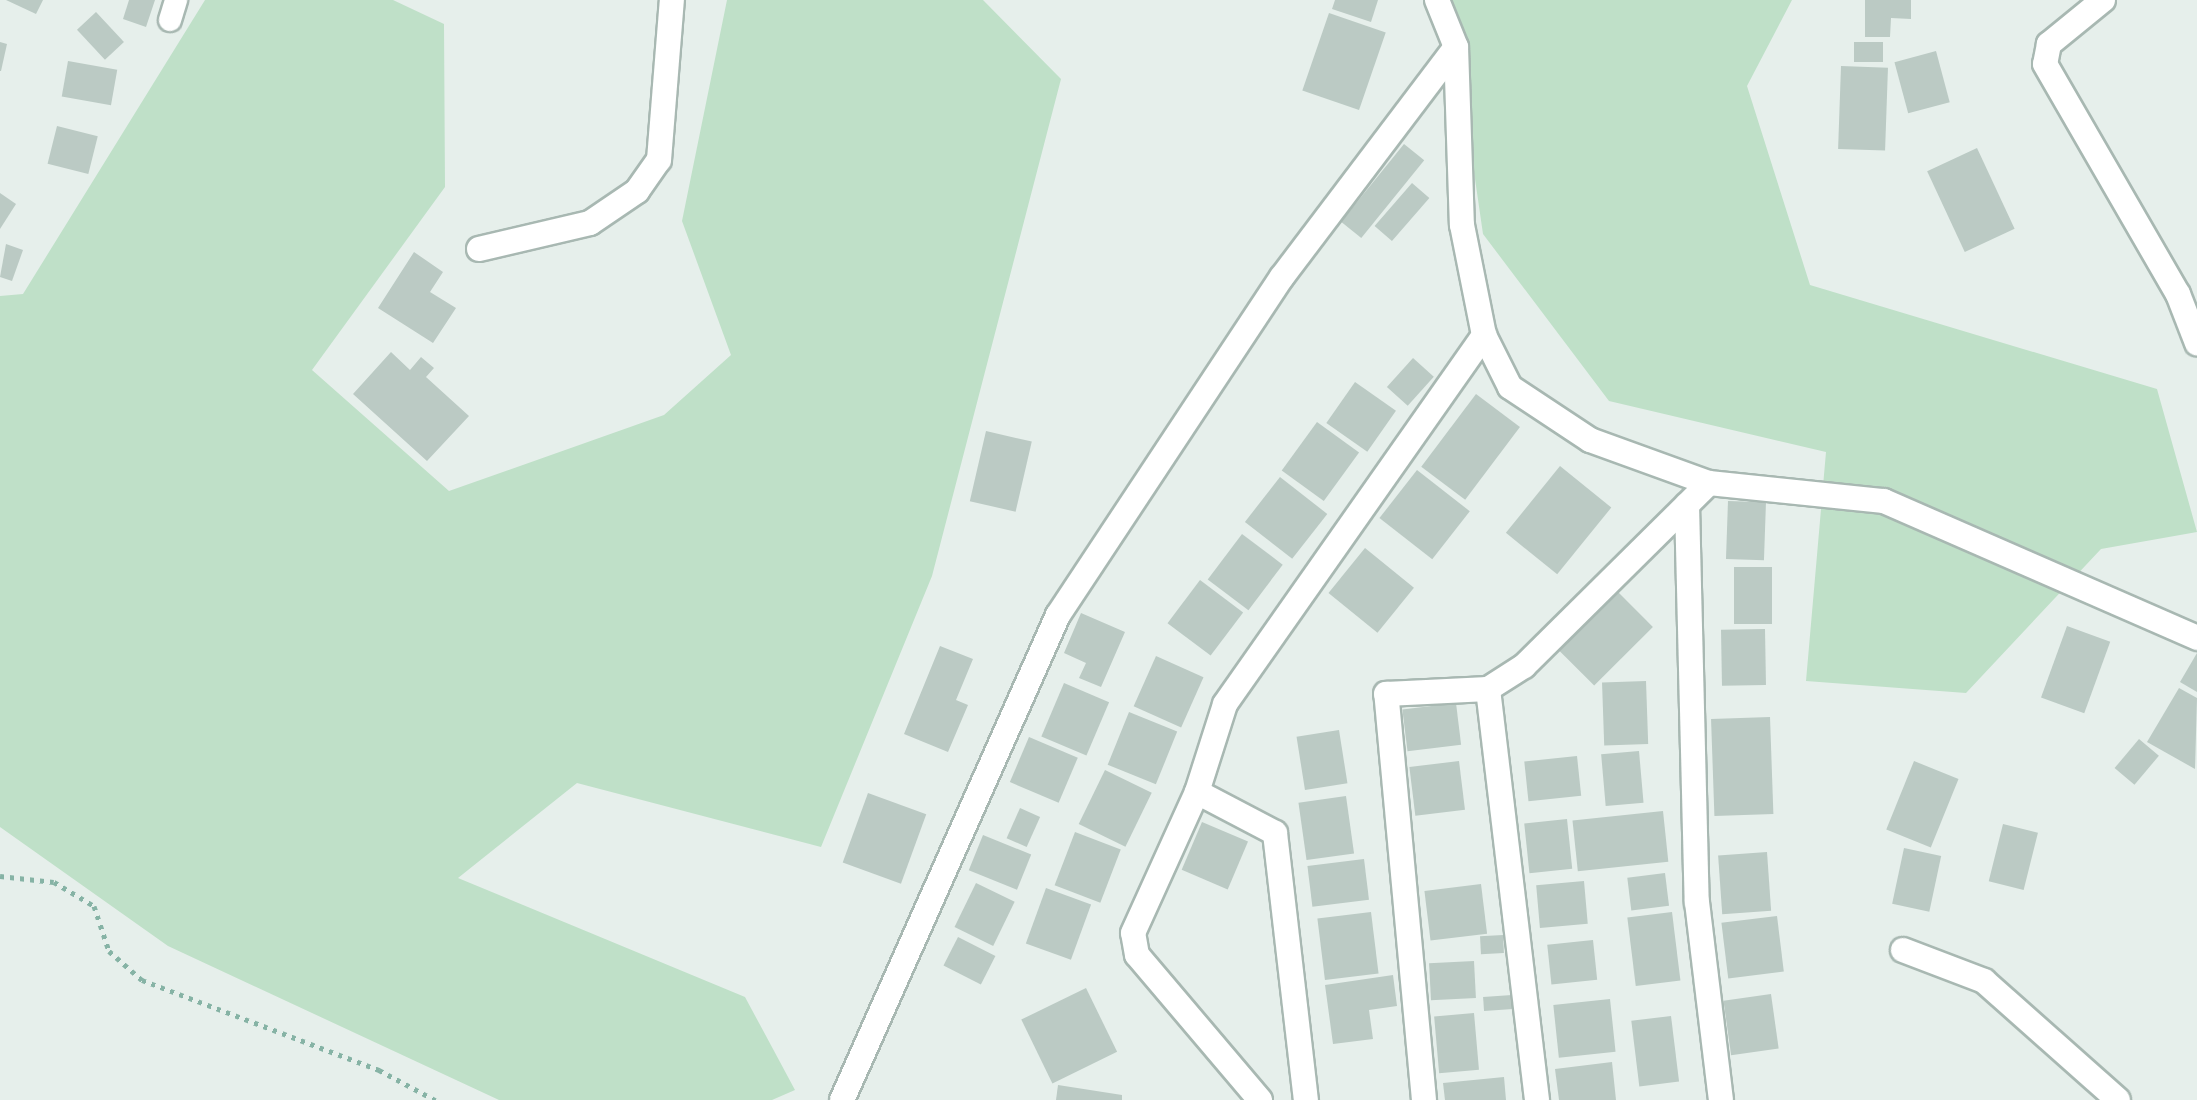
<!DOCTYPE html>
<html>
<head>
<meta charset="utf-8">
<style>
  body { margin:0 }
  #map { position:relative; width:2197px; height:1100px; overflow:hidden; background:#e6efeb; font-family:Lato,sans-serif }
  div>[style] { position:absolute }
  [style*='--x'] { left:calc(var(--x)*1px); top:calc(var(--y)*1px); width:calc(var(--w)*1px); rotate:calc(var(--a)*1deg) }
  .green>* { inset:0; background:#bfe0c8 }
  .building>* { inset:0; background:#bbcac4; transform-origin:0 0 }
  .path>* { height:5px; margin-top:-2.5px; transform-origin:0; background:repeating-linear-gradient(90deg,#86b3a5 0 4px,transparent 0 10px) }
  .roads { filter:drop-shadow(2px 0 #a8b8b2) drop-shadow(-2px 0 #a8b8b2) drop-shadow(0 2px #a8b8b2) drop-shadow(0 -2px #a8b8b2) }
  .service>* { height:22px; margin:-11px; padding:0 11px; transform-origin:11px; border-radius:11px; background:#fff }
  .minor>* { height:24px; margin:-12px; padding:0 12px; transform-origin:12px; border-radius:12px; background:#fff }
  span { translate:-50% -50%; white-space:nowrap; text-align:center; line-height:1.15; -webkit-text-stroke:7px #f7fbf9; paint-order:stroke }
</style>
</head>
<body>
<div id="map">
  <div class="green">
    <div style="clip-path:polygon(205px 0,393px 0,444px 24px,445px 187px,312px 370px,449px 491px,664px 415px,731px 355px,682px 221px,727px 0,983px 0,1061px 79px,932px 576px,821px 847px,577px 783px,458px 878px,745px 997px,795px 1090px,772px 1100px,499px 1100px,168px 946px,0 827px,0 296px,23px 294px)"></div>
    <div style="clip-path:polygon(1449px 0,1792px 0,1747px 86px,1810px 285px,2157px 389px,2197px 532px,2101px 549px,1966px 693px,1806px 681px,1826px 452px,1609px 401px,1483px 234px)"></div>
  </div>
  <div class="building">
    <div style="clip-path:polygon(6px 0,43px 0,36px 14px)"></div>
    <div style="clip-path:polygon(129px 0,155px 0,146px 27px,123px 19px)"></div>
    <div style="clip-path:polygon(1335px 0,1378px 0,1371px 22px,1332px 9px)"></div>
    <div style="clip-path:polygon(1865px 0,1911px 0,1911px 19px,1891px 18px,1890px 37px,1865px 37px)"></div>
    <div style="left:96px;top:12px;width:41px;height:26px;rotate:47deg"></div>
    <div style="left:1329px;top:13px;width:60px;height:82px;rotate:19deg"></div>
    <div style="clip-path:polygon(0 42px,7px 44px,1px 71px,0 71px)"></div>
    <div style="left:1854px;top:42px;width:29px;height:20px"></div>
    <div style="left:1936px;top:51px;width:53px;height:43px;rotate:75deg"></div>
    <div style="left:68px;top:61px;width:50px;height:36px;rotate:10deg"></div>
    <div style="left:1841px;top:66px;width:47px;height:83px;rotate:2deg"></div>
    <div style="left:57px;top:126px;width:42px;height:39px;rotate:14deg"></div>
    <div style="left:1404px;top:144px;width:26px;height:100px;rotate:39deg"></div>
    <div style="left:1977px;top:148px;width:89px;height:55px;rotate:65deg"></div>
    <div style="left:1412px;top:183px;width:23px;height:57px;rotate:41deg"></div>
    <div style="clip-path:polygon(0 193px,16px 204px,0 229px)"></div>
    <div style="clip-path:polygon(6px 244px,23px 250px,12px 281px,0 277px)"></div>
    <div style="clip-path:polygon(414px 252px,443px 272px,430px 292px,456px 308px,433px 343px,378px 308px)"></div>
    <div style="clip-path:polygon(391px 352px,410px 370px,421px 357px,434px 368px,426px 377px,469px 416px,427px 461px,353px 394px)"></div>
    <div style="left:1413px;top:358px;width:28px;height:39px;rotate:42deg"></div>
    <div style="left:1355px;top:382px;width:50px;height:50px;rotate:35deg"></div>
    <div style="left:1476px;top:394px;width:55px;height:91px;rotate:37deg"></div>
    <div style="left:1317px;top:422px;width:52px;height:60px;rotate:36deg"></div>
    <div style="left:986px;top:431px;width:47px;height:72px;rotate:13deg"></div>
    <div style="left:1560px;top:466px;width:66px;height:86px;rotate:39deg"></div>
    <div style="left:1417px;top:470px;width:67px;height:61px;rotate:38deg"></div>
    <div style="left:1280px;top:477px;width:60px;height:57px;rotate:38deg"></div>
    <div style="left:1728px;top:501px;width:38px;height:58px;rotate:2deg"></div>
    <div style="left:1242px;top:534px;width:51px;height:57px;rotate:37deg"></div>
    <div style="left:1365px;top:548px;width:63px;height:58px;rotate:39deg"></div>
    <div style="left:1734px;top:567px;width:38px;height:57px"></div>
    <div style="left:1200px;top:580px;width:54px;height:54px;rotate:37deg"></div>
    <div style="left:1614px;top:588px;width:55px;height:83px;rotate:45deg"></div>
    <div style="clip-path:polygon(1081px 613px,1125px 632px,1101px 687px,1079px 678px,1086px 663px,1064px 653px)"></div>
    <div style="left:2067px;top:626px;width:46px;height:76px;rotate:20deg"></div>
    <div style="left:1765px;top:629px;width:56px;height:44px;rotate:89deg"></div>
    <div style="clip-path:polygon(940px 646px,973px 659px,956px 700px,968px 705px,948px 752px,904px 734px)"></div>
    <div style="clip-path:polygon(2197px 653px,2197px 692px,2180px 682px)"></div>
    <div style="left:1156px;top:656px;width:52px;height:55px;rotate:24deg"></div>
    <div style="left:1646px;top:681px;width:63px;height:44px;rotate:88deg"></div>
    <div style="left:1064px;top:683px;width:49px;height:58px;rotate:23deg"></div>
    <div style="clip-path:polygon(2179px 688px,2197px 698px,2195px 769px,2147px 742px)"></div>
    <div style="left:1456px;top:703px;width:42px;height:54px;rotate:83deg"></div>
    <div style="left:1129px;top:712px;width:52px;height:57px;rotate:22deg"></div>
    <div style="left:1770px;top:717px;width:97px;height:59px;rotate:88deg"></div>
    <div style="left:1339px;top:730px;width:54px;height:43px;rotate:81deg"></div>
    <div style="left:1029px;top:737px;width:53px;height:49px;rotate:23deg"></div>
    <div style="left:2139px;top:739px;width:26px;height:38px;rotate:40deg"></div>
    <div style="left:1639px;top:751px;width:52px;height:38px;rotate:85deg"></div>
    <div style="left:1577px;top:756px;width:40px;height:53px;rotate:84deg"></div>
    <div style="left:1459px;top:761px;width:49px;height:50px;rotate:83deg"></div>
    <div style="left:1914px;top:761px;width:48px;height:74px;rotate:22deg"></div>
    <div style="left:1105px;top:770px;width:52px;height:60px;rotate:26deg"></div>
    <div style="left:868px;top:793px;width:62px;height:74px;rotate:20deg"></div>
    <div style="left:1346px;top:796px;width:58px;height:48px;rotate:82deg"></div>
    <div style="left:1020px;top:808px;width:22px;height:33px;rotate:24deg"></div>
    <div style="left:1663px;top:811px;width:51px;height:91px;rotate:84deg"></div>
    <div style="left:1567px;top:819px;width:50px;height:43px;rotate:84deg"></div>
    <div style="left:1202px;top:822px;width:50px;height:52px;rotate:23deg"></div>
    <div style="left:2003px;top:824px;width:36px;height:59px;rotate:14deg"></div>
    <div style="left:1075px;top:832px;width:49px;height:57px;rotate:21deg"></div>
    <div style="left:983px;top:835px;width:52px;height:38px;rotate:22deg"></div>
    <div style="left:1904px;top:848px;width:38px;height:57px;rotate:12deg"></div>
    <div style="left:1767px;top:852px;width:59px;height:49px;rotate:86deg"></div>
    <div style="left:1364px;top:859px;width:41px;height:57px;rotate:83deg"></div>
    <div style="left:1665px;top:873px;width:33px;height:38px;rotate:83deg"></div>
    <div style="left:1584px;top:881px;width:43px;height:48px;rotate:85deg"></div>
    <div style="left:976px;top:883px;width:43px;height:49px;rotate:26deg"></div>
    <div style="left:1481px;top:884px;width:50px;height:57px;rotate:83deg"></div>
    <div style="left:1046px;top:888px;width:48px;height:59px;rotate:20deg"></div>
    <div style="left:1371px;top:912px;width:62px;height:54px;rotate:83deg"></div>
    <div style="left:1672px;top:912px;width:69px;height:45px;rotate:83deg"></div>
    <div style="left:1777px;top:916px;width:56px;height:56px;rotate:83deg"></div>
    <div style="left:1503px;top:935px;width:18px;height:23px;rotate:87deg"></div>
    <div style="left:958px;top:937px;width:42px;height:32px;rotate:27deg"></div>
    <div style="left:1593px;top:940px;width:40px;height:46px;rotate:84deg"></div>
    <div style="left:1474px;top:961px;width:37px;height:45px;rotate:87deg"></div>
    <div style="clip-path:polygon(1393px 975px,1397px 1006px,1369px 1010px,1373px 1039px,1333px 1044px,1325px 985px)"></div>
    <div style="left:1086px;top:988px;width:71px;height:72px;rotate:64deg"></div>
    <div style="left:1771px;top:994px;width:55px;height:48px;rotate:82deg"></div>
    <div style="left:1512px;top:995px;width:14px;height:29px;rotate:86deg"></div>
    <div style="left:1610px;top:999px;width:53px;height:57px;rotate:84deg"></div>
    <div style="left:1474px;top:1013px;width:57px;height:40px;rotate:85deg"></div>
    <div style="left:1671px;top:1016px;width:66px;height:40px;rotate:83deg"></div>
    <div style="clip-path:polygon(1612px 1062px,1616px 1100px,1559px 1100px,1555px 1069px)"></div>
    <div style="clip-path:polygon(1504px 1077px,1506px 1100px,1445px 1100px,1443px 1083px)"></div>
    <div style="clip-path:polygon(1058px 1085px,1122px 1095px,1122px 1100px,1056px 1100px)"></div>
  </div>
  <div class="path">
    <div style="--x:0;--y:876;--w:54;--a:6.3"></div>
    <div style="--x:54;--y:882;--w:47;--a:31"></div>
    <div style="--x:94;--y:906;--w:47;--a:71.6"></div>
    <div style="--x:109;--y:951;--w:44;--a:41.3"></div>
    <div style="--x:142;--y:980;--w:254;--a:20.8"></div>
    <div style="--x:379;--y:1070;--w:64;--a:28.2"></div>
  </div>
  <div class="roads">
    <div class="service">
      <div style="--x:170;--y:20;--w:21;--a:-73"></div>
    </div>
    <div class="minor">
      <div style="--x:1437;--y:0;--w:51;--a:68"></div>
      <div style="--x:1456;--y:47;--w:178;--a:88.1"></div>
      <div style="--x:1462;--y:225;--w:112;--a:78.7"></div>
      <div style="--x:1484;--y:335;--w:58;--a:63.4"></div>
      <div style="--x:1510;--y:387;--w:96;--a:33.5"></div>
      <div style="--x:1590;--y:440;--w:127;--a:19.9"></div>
      <div style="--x:1709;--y:483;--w:176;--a:5.9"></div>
      <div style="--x:1884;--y:501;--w:342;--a:23.6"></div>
      <div style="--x:2103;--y:0;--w:70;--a:140.8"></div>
      <div style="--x:2049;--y:44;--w:20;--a:101"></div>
      <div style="--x:2045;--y:64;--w:266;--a:60"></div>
      <div style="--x:2178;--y:294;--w:53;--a:68.8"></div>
      <div style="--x:479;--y:249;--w:114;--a:-13.2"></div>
      <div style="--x:590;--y:223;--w:57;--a:-34.2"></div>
      <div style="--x:637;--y:191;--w:38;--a:-55"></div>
      <div style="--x:659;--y:160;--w:161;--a:-85.4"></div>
      <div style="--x:1687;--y:505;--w:397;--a:88.6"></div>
      <div style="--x:1697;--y:902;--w:199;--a:83.1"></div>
      <div style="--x:1488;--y:689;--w:414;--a:83.2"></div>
      <div style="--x:1197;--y:792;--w:88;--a:27.7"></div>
      <div style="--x:1275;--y:833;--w:269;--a:83.4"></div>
      <div style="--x:1903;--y:950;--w:87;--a:20.9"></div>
      <div style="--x:1984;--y:981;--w:179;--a:41.6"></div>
      <div style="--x:842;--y:1100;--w:531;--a:-65.99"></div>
      <div style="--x:1058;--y:615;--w:405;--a:-56.5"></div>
      <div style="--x:1282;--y:277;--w:288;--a:-52.9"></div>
      <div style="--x:1260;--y:1100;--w:190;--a:-130.3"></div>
      <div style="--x:1137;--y:955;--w:22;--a:-100"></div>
      <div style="--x:1133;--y:933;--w:155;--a:-65.6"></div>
      <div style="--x:1197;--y:792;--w:92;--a:-72.3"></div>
      <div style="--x:1225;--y:704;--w:451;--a:-54.9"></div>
      <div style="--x:1424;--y:1100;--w:408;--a:-95.3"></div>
      <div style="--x:1386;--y:694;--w:102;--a:-2.8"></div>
      <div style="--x:1488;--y:689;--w:43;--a:-32.6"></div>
      <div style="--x:1524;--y:666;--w:260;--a:-44.7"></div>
    </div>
  </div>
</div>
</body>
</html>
